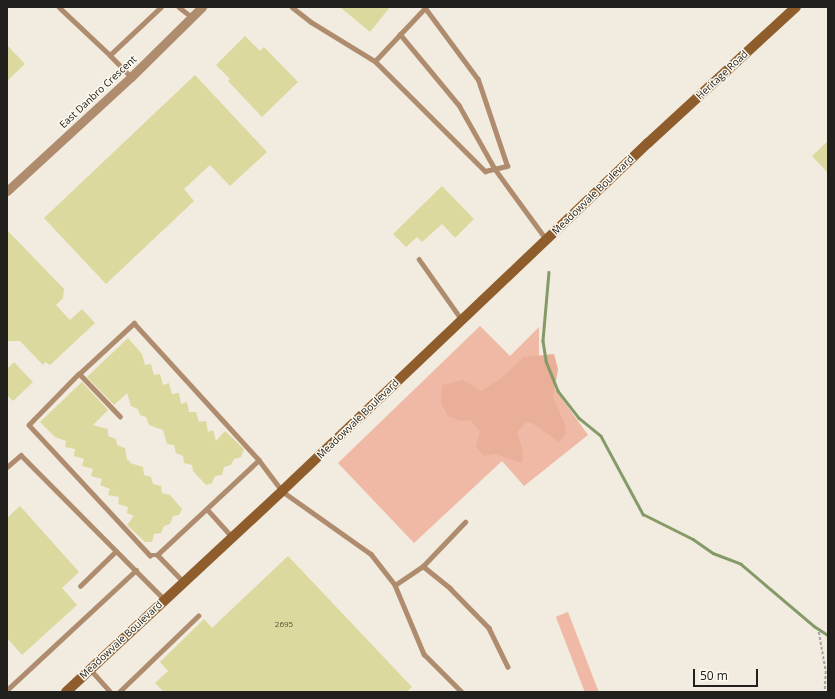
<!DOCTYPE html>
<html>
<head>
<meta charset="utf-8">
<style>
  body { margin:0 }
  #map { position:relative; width:835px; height:699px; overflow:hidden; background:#f1ebe0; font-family:"Open Sans",sans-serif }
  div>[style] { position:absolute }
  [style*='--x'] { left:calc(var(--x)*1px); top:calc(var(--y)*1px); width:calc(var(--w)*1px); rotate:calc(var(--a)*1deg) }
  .green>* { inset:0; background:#efb9a5; transform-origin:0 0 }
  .forest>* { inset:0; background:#e9af98 }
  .stream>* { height:2.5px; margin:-1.25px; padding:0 1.25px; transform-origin:1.25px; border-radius:1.25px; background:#849a67 }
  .building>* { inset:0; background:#dcd99e }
  .path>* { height:1.5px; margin-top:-0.75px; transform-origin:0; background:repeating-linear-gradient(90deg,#a7a29a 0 3px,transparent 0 5px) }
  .lane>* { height:4.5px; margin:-2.25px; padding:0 2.25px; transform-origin:2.25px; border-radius:2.25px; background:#af8c6d }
  .street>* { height:9px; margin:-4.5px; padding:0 4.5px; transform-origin:4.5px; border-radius:4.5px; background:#af8c6d }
  .secondary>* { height:10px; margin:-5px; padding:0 5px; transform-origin:5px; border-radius:5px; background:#8f5d2b }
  span { translate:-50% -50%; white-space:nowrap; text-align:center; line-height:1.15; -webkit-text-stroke:3px #fef9ee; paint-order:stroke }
  .number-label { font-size:8px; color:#504e3c }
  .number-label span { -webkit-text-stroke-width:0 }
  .street-label { font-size:10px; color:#22201c }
  .frame { position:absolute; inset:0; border:8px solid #22201c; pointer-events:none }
  .scale { position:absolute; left:693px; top:669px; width:65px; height:18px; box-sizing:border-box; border:2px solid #22201c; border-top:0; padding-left:5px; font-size:12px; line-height:14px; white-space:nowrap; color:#22201c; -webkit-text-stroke:3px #fef9ee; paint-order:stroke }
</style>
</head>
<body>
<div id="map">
  <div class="green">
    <div style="clip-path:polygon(480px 326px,510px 356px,539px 327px,539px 367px,588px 435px,524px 486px,502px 461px,414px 543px,338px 463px)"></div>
    <div style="left:568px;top:612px;width:86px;height:13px;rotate:69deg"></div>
  </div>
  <div class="forest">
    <div style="clip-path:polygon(554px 354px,558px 369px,553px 398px,565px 424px,566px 434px,559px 442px,532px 423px,526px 422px,517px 432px,523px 453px,522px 463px,495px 454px,484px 456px,476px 447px,480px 431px,470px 420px,460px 421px,448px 416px,441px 403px,442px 385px,463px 380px,481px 391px,499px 380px,524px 357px)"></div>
  </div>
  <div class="stream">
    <div style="--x:549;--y:272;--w:69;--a:95"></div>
    <div style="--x:543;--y:341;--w:20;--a:81"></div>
    <div style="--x:546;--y:361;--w:32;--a:68"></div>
    <div style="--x:558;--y:391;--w:34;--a:52"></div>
    <div style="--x:579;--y:418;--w:28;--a:39"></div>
    <div style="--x:601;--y:436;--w:89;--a:61.7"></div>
    <div style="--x:643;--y:514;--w:56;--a:26.6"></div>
    <div style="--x:693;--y:539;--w:24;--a:35"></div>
    <div style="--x:713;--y:553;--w:30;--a:21"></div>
    <div style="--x:741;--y:564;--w:96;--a:40.3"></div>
    <div style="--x:814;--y:626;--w:17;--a:33"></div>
  </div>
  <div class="building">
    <div style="clip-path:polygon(340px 7px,390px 7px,370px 32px)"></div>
    <div style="clip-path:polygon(245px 36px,260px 51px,264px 47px,298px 82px,262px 117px,228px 81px,230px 79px,216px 65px)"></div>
    <div style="clip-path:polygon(7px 45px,25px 64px,7px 81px)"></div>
    <div style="clip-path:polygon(195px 75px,267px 152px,230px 186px,210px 165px,184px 189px,194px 201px,106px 284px,44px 218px)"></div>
    <div style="clip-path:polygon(828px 141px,828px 173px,812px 156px)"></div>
    <div style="clip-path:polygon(442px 186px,474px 219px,455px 238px,442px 224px,422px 242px,417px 237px,406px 247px,393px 234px)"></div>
    <div style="clip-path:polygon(7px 230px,64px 289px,63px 298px,56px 305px,70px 320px,82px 309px,95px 323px,50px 365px,45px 362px,43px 365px,20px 341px,7px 341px)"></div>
    <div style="clip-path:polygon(128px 338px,142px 354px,145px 365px,151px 364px,154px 375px,160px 374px,163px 385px,169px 383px,172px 394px,179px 393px,181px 404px,187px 402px,189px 412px,196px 412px,199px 422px,206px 421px,208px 432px,213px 430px,216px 441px,225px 431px,244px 449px,241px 457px,234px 459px,231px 465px,224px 467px,222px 475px,215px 476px,212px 483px,206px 485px,193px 471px,192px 465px,184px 463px,183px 456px,176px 453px,174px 445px,167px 444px,163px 430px,149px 425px,146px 417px,140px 415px,138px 409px,131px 406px,127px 393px,114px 405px,87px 377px)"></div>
    <div style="clip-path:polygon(14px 362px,33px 382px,13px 401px,7px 395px,7px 369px)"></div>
    <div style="clip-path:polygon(82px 382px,108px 410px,93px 425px,108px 429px,108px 436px,116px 439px,117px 445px,125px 448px,127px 460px,130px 461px,130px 463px,143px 467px,144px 475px,151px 477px,153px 484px,161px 486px,162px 493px,170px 495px,182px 509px,179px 515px,173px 516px,170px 524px,164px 526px,161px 533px,154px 534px,152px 542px,145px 542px,127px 525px,134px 516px,127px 513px,128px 507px,118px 504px,119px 497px,108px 495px,110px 489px,100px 485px,102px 479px,91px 476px,93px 469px,82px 466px,84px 459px,74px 456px,75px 449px,65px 447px,66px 441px,55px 437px,40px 422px)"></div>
    <div style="clip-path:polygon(20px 506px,79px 572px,62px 588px,77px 605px,22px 655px,7px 638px,7px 518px)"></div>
    <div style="clip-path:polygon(288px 556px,412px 687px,406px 692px,164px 692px,155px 683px,168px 671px,160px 662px,204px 619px,212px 628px)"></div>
  </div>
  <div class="path">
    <div style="--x:819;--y:632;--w:40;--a:80"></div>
    <div style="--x:826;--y:671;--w:21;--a:93"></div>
  </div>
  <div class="lane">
    <div style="--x:59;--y:7;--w:70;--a:43.3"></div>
    <div style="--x:110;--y:55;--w:70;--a:-43.3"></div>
    <div style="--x:179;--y:7;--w:16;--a:38"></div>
    <div style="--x:292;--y:7;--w:24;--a:38"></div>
    <div style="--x:311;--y:22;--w:75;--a:31.4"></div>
    <div style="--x:375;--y:61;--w:156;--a:45"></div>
    <div style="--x:485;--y:171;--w:23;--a:-13"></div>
    <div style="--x:507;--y:166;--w:91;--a:-108.6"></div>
    <div style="--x:478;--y:80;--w:91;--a:-126.5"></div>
    <div style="--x:400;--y:34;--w:92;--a:50.3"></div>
    <div style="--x:459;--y:105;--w:73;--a:60.6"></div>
    <div style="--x:495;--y:169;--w:87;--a:53.9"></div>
    <div style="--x:110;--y:55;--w:30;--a:46"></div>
    <div style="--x:375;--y:61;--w:73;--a:-46.7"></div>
    <div style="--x:419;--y:259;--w:75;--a:54.8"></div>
    <div style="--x:79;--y:374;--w:71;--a:134.4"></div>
    <div style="--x:29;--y:425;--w:178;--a:47.1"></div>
    <div style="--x:150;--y:555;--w:7;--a:0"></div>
    <div style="--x:120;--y:417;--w:59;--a:-133.6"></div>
    <div style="--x:79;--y:374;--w:75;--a:-42.8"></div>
    <div style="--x:134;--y:323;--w:185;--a:47.6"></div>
    <div style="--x:259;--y:460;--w:39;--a:53"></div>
    <div style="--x:282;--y:491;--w:109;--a:35.3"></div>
    <div style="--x:371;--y:554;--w:39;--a:52"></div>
    <div style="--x:395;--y:585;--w:75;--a:67.2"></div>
    <div style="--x:424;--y:654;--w:54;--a:45"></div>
    <div style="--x:7;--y:467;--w:18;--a:-41"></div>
    <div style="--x:21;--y:455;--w:204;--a:45.2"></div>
    <div style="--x:207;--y:509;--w:38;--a:48"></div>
    <div style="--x:423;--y:566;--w:35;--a:39"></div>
    <div style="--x:450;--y:588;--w:56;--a:45.7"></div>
    <div style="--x:489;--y:628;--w:43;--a:64"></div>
    <div style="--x:183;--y:582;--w:37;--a:-134"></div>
    <div style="--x:157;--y:555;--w:139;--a:-43"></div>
    <div style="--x:395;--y:585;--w:34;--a:-34"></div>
    <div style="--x:423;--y:566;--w:61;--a:-46.3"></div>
    <div style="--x:80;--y:586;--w:50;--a:-44.2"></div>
    <div style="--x:90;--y:669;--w:31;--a:48"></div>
    <div style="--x:7;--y:690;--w:176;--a:-42.9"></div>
    <div style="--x:119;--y:692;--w:110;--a:-43.9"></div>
  </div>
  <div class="street">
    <div style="--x:7;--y:191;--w:168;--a:-42.6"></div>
    <div style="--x:131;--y:77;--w:100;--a:-44.6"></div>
  </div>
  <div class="secondary">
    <div style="--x:66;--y:692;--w:295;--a:-42.9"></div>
    <div style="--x:282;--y:491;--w:505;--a:-43.56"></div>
    <div style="--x:648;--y:143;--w:201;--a:-42.6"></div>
  </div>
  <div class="number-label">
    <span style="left:284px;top:624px">2695</span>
  </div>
  <div class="street-label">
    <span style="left:722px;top:75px;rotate:-43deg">Heritage Road</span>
    <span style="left:98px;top:92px;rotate:-43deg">East Danbro Crescent</span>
    <span style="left:593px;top:195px;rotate:-44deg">Meadowvale Boulevard</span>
    <span style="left:358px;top:419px;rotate:-44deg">Meadowvale Boulevard</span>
    <span style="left:121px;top:640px;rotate:-43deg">Meadowvale Boulevard</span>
  </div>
  <div class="frame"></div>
  <div class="scale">50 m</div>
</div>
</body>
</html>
